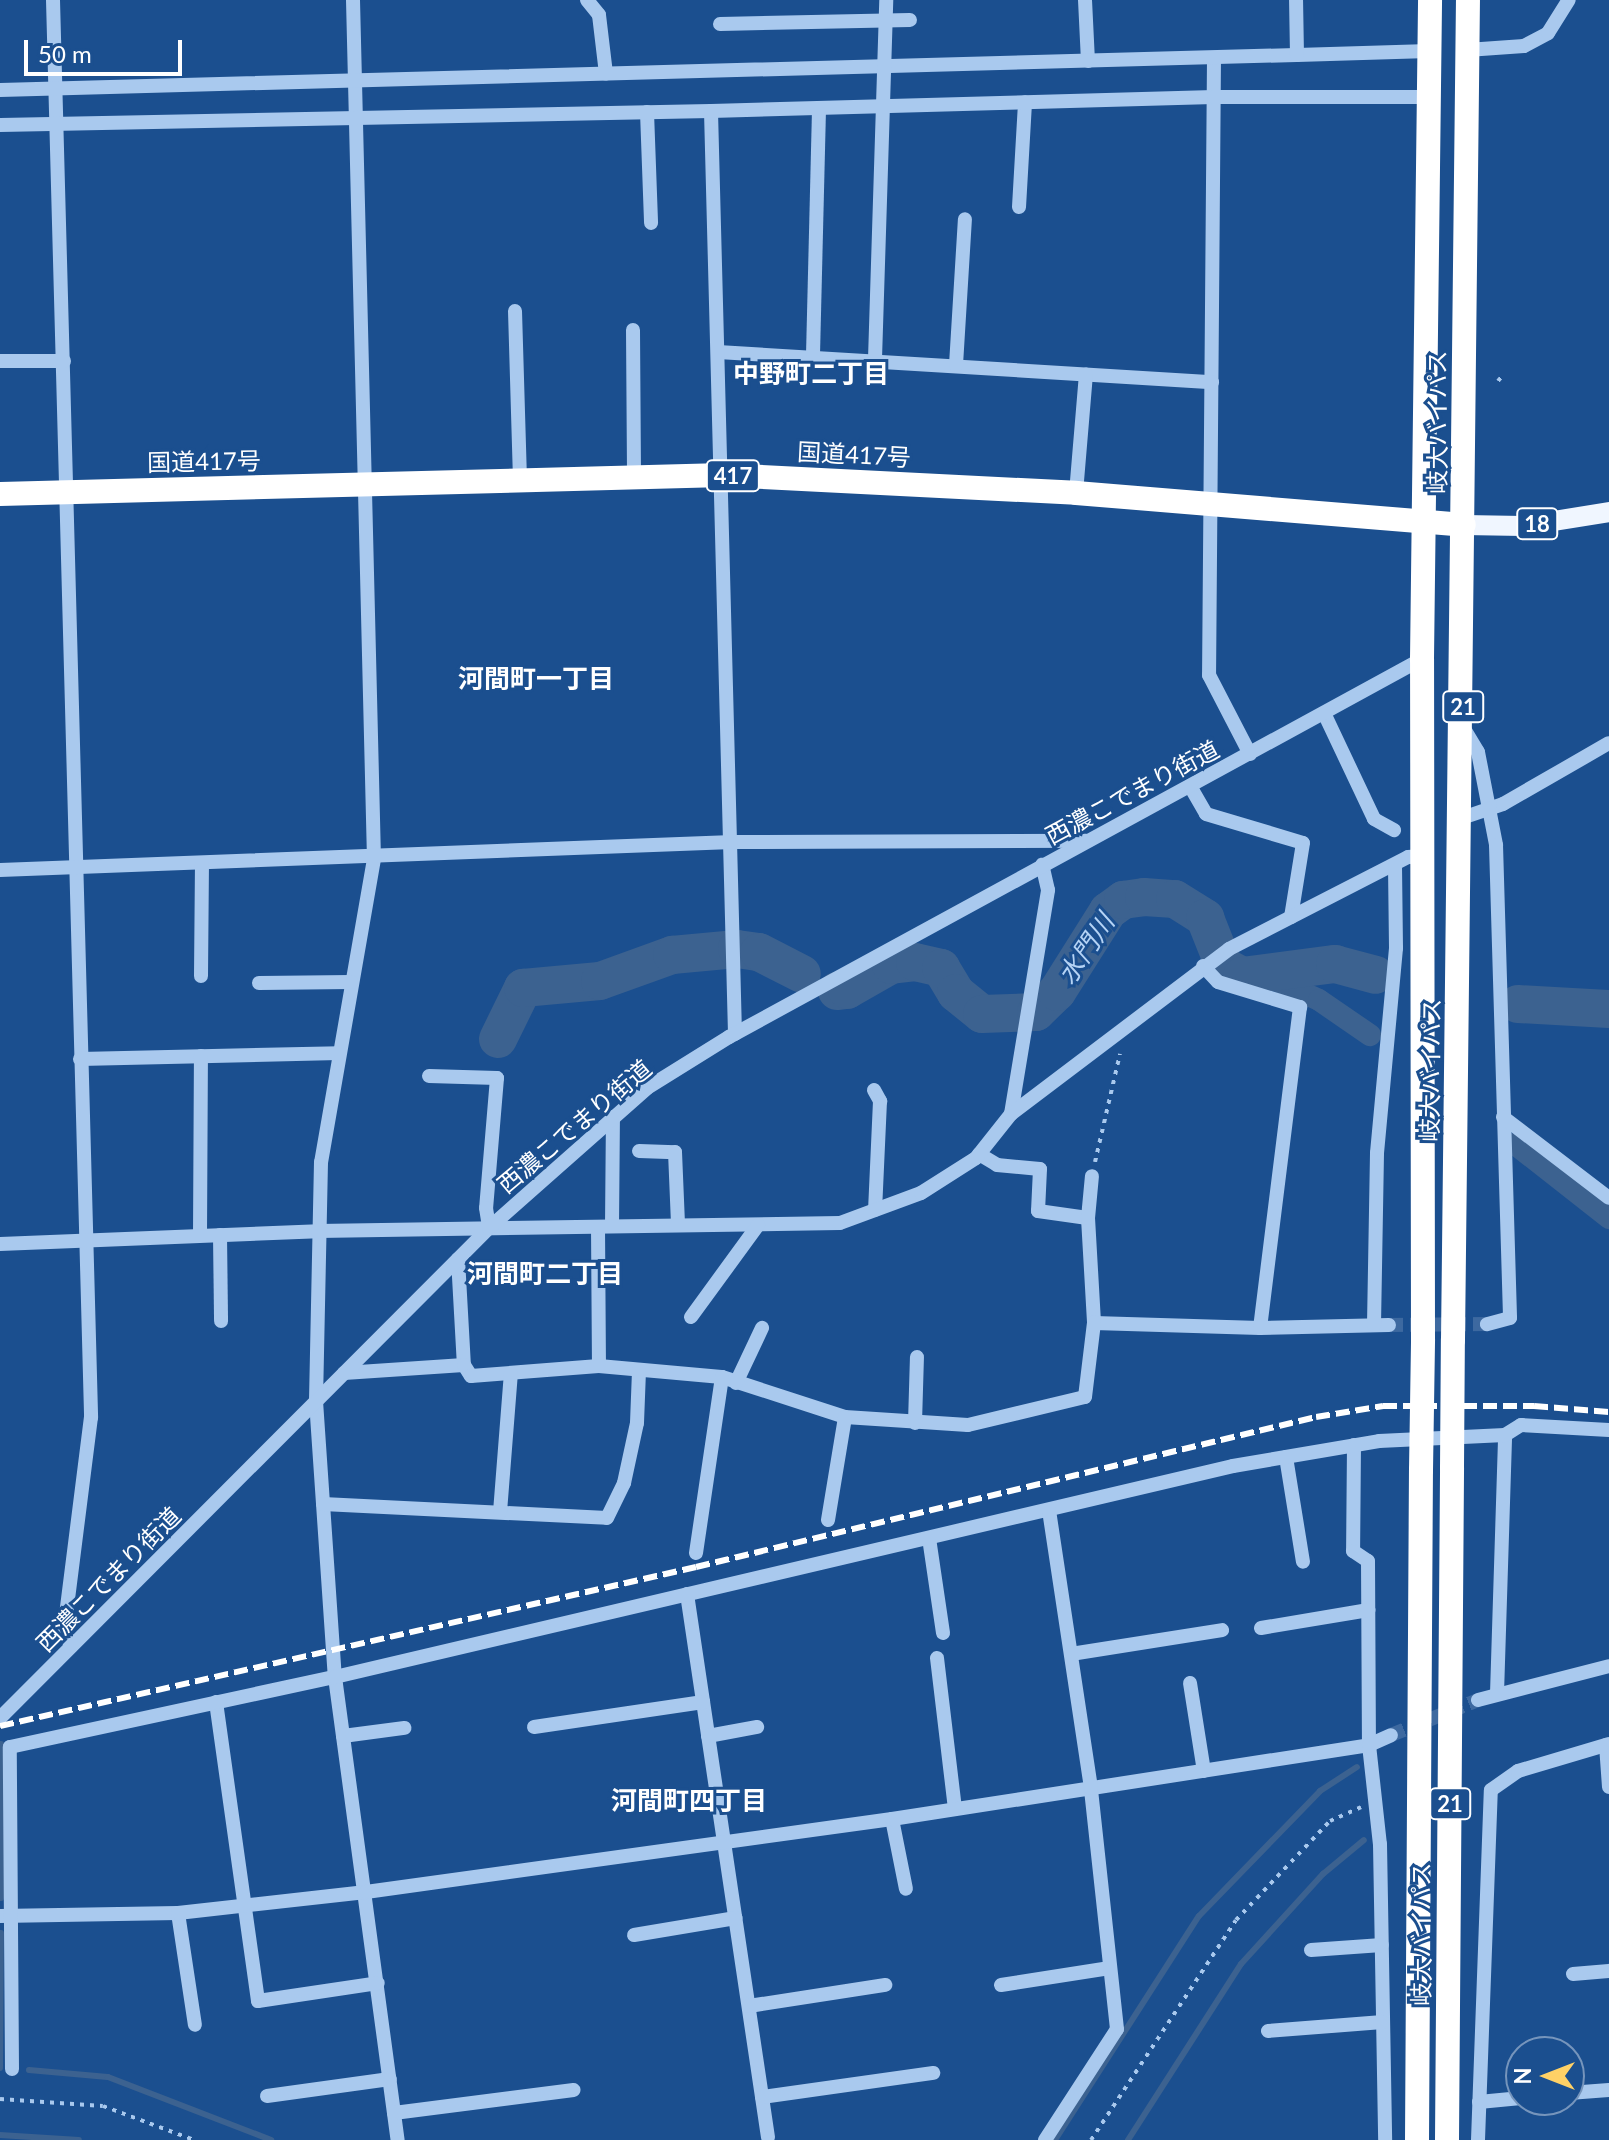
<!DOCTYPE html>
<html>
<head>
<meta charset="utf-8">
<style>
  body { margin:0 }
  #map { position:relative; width:1609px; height:2140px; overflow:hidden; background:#1b4f8f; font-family:Lato,"Noto Sans JP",sans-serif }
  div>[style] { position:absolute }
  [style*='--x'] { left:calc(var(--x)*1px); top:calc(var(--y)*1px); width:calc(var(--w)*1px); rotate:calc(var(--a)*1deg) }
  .stream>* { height:6px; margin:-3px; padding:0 3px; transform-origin:3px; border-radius:3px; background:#3c6290 }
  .canal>* { height:22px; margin:-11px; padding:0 11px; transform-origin:11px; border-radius:11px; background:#3c6290 }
  .river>* { height:38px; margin:-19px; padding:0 19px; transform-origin:19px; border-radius:19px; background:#3c6290 }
  .minor-tunnel>* { height:14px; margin-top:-7px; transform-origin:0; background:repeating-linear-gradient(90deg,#3d69a0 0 14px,transparent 0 21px) }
  .path>* { height:4px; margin-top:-2px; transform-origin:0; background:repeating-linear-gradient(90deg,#a9c9ee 0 4px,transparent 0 10px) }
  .minor>* { height:14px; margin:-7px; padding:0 7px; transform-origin:7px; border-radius:7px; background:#a9c9ee }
  .major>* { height:20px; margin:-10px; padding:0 10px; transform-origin:10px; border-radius:10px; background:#f0f6ff }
  .highway>* { height:24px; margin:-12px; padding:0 12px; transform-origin:12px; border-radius:12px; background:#fff }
  .rail>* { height:6px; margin-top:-3px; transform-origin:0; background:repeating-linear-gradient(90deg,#fff 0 14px,transparent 0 20px) }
  .highway-bridge>* { height:24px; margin:-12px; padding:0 12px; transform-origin:12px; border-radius:12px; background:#fff }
  span { translate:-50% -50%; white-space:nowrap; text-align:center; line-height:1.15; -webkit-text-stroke:6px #1b4f8f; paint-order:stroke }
  .shield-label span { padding:2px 6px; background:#1b4f8f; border:2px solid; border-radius:6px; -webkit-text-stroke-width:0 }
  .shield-label { font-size:22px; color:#fff; font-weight:700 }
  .street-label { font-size:24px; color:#fff }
  .neighbourhood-label { font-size:26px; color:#fff; font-weight:700 }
  .water-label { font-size:26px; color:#b5d3f5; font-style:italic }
  .north { position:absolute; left:1505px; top:2036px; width:80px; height:80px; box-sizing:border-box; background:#1b4f8f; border:2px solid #7695bc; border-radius:50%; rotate:270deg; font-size:22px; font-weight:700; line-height:32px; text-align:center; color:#fff }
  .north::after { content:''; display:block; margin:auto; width:28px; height:36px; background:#ffd166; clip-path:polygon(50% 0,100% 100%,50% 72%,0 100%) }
  .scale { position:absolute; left:24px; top:40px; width:158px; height:36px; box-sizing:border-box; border:4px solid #fff; border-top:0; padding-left:10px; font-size:24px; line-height:28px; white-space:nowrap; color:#fff; -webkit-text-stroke:6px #1b4f8f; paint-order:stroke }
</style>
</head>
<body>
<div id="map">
  <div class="stream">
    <div style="--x:1;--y:1744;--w:154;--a:90"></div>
    <div style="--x:0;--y:2068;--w:135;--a:-89.6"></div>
    <div style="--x:29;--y:2070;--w:79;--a:5.1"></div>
    <div style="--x:108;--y:2077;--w:175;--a:21.1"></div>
    <div style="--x:0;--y:2135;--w:79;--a:3.6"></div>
    <div style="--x:1055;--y:2140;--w:266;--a:-57.3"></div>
    <div style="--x:1199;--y:1916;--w:174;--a:-45.9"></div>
    <div style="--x:1320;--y:1791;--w:44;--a:-33"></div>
    <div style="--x:1128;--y:2140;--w:209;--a:-57.3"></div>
    <div style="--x:1241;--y:1964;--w:122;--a:-47.7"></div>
    <div style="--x:1323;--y:1874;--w:53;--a:-39.7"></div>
  </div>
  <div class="canal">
    <div style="--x:1264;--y:975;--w:60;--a:24.4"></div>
    <div style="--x:1319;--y:1000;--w:62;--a:34.5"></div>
    <div style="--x:1515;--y:1144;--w:120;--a:38.2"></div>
  </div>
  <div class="river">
    <div style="--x:837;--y:991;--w:10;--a:-6"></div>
    <div style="--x:847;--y:990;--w:51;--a:-29.6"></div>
    <div style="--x:891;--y:965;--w:24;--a:-7"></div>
    <div style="--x:915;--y:962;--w:27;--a:13"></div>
    <div style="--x:941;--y:968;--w:29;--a:59"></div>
    <div style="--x:956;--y:993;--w:33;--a:39"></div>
    <div style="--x:982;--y:1014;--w:54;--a:-2.1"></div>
    <div style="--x:1036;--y:1012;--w:29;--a:-44"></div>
    <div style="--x:1057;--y:992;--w:96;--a:-57.8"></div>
    <div style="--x:1108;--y:911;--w:19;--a:-36"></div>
    <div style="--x:1123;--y:900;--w:21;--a:-8"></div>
    <div style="--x:1144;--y:897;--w:31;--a:4"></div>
    <div style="--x:1175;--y:899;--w:36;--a:32"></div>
    <div style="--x:1205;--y:918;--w:52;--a:68.4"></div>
    <div style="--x:1224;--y:966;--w:21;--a:29"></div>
    <div style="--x:1242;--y:976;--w:94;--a:-7.4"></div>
    <div style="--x:1335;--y:964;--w:42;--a:15"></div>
    <div style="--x:1518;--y:1004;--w:91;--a:3.1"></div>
    <div style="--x:498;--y:1039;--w:57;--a:-63.9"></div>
    <div style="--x:523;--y:988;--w:77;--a:-5.2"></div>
    <div style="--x:600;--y:981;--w:77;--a:-19.9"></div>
    <div style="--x:672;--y:955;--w:65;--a:-5.3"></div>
    <div style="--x:737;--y:949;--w:22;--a:8"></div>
    <div style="--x:759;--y:952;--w:48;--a:27.1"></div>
  </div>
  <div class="minor-tunnel">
    <div style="--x:1389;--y:1325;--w:98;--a:-0.6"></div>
    <div style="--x:1391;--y:1735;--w:94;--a:-21.9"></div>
  </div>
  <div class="path">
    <div style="--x:1498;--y:381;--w:8;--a:-50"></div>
    <div style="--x:1095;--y:1162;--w:111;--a:-77"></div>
    <div style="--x:0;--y:2099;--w:103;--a:3.9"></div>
    <div style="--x:103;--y:2106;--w:97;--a:20.5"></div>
    <div style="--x:1091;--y:2140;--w:263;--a:-56.6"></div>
    <div style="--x:1236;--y:1920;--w:137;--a:-46.5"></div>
    <div style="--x:1330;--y:1821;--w:34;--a:-24"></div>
  </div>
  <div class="minor">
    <div style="--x:53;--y:0;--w:1418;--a:88.46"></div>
    <div style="--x:91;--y:1417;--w:216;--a:97.2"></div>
    <div style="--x:64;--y:1631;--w:17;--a:65"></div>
    <div style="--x:353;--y:0;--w:859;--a:88.6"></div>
    <div style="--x:374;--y:859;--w:308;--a:99.9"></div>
    <div style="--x:321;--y:1162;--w:239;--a:91.2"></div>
    <div style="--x:316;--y:1401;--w:277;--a:86.1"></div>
    <div style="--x:335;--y:1677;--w:467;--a:82.3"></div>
    <div style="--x:587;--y:0;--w:19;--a:51"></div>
    <div style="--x:599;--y:15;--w:59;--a:83.2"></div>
    <div style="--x:1085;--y:0;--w:61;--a:87.2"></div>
    <div style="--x:720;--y:24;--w:190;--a:-1.2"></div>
    <div style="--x:1467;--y:50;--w:57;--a:-4"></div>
    <div style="--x:1524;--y:46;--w:27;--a:-28"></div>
    <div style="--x:1548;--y:33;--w:39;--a:-58"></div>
    <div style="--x:1297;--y:55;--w:132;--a:-1.7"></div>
    <div style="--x:1214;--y:58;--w:617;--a:90.46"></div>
    <div style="--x:1209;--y:675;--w:89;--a:62.6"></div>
    <div style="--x:0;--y:90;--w:1297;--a:-1.55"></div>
    <div style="--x:1297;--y:55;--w:55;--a:-91"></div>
    <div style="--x:647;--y:112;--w:111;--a:87.9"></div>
    <div style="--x:0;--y:125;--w:711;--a:-1.13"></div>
    <div style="--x:1019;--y:207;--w:105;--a:-86.7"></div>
    <div style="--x:515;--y:311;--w:171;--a:88.3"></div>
    <div style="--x:633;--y:330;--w:148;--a:89.6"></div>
    <div style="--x:718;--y:352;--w:495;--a:3.5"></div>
    <div style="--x:813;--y:355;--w:247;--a:-88.6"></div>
    <div style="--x:875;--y:359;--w:359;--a:-88.2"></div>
    <div style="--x:0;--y:361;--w:64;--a:0"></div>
    <div style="--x:956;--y:365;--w:146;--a:-86.5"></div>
    <div style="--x:1076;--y:493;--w:119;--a:-85.2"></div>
    <div style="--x:1324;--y:713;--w:117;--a:64.7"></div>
    <div style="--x:1374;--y:819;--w:23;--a:29"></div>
    <div style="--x:1463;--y:727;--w:29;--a:59"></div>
    <div style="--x:1478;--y:752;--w:95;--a:79"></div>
    <div style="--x:1496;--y:845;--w:473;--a:88.3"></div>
    <div style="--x:1510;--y:1318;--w:24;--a:165"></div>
    <div style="--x:1190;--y:786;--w:32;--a:60"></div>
    <div style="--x:1206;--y:814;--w:101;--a:16.6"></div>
    <div style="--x:1303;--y:843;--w:75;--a:99.2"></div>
    <div style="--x:1462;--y:818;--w:43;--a:-18.9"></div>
    <div style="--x:1503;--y:804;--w:122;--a:-29.9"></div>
    <div style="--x:0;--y:870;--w:733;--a:-2.19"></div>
    <div style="--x:732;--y:842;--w:354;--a:-0.2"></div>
    <div style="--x:1203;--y:966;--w:22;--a:47"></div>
    <div style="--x:1218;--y:982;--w:86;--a:17"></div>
    <div style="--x:1300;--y:1007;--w:323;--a:97.1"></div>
    <div style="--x:201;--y:976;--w:112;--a:-89.5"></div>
    <div style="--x:259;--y:983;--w:92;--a:-0.6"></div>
    <div style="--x:735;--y:1034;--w:923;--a:-91.49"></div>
    <div style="--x:711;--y:111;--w:503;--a:-1.59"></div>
    <div style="--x:1214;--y:97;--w:215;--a:0"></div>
    <div style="--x:80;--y:1059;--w:259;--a:-1.3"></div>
    <div style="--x:429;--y:1076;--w:68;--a:1.7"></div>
    <div style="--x:497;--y:1078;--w:130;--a:94.8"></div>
    <div style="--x:486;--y:1208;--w:20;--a:81"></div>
    <div style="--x:874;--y:1090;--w:13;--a:61"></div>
    <div style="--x:880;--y:1101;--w:109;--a:92.6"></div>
    <div style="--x:1011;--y:1114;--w:227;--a:-80.6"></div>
    <div style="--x:1048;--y:890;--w:26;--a:-103"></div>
    <div style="--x:1503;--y:1117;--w:133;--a:37.4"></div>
    <div style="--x:639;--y:1151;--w:36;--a:2"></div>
    <div style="--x:675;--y:1152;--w:73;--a:87.6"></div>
    <div style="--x:979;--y:1154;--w:21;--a:31"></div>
    <div style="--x:997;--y:1165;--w:43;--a:5.3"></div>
    <div style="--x:1040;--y:1169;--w:42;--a:92.7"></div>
    <div style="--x:1038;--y:1211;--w:50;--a:8"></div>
    <div style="--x:1088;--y:1218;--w:105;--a:86.7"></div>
    <div style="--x:1094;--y:1323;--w:166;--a:1.7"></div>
    <div style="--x:1260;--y:1328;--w:129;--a:-1.3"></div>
    <div style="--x:1088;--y:1218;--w:42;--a:-84.6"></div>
    <div style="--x:612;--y:1226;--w:109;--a:-89.5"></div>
    <div style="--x:598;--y:1227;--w:139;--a:89.6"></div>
    <div style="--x:599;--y:1366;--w:123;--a:5.1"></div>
    <div style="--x:722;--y:1377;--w:129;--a:18"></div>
    <div style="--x:845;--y:1417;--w:123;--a:3.7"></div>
    <div style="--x:968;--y:1425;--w:120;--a:-13.5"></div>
    <div style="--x:1085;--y:1397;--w:75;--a:-83.1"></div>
    <div style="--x:200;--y:1235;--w:179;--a:-89.7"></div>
    <div style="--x:220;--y:1235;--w:86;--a:89.3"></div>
    <div style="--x:0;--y:1244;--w:318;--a:-2.3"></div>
    <div style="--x:318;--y:1231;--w:522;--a:-0.88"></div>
    <div style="--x:840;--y:1223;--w:86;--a:-20.3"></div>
    <div style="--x:921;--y:1193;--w:65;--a:-32.5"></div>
    <div style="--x:976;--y:1158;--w:56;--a:-51.5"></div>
    <div style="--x:1011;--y:1114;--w:273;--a:-37.1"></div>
    <div style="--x:1229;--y:949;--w:201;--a:-27.2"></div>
    <div style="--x:1408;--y:857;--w:14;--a:-4"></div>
    <div style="--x:458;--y:1259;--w:106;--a:86.8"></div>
    <div style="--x:691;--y:1317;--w:114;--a:-53.9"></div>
    <div style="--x:1374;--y:1325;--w:172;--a:-89"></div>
    <div style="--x:1377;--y:1153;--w:206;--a:-84.7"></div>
    <div style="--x:1396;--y:948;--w:82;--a:-90.7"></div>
    <div style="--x:344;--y:1373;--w:120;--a:-3.8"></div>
    <div style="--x:464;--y:1365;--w:13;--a:58"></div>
    <div style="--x:471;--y:1376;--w:128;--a:-4.5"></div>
    <div style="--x:736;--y:1383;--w:61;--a:-64.7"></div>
    <div style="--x:915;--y:1423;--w:66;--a:-88.3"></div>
    <div style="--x:1354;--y:1445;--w:106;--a:90.5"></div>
    <div style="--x:1353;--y:1551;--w:18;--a:34"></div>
    <div style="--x:1368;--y:1561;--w:184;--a:89.7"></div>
    <div style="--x:1369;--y:1745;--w:100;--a:83.7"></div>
    <div style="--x:1380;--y:1844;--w:296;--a:89"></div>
    <div style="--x:1286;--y:1457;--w:106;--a:80.8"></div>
    <div style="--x:323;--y:1504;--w:284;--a:2.8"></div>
    <div style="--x:607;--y:1518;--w:39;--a:-64"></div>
    <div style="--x:624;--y:1483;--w:61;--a:-77.8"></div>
    <div style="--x:637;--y:1423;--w:53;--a:-87.8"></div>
    <div style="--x:500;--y:1512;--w:139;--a:-85.5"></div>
    <div style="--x:828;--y:1520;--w:104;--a:-80.6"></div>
    <div style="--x:929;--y:1538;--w:96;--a:81.6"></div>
    <div style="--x:696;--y:1553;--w:178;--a:-81.6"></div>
    <div style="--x:687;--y:1594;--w:549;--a:81.52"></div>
    <div style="--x:1261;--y:1628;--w:109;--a:-9.5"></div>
    <div style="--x:1071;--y:1654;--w:153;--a:-9"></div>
    <div style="--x:937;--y:1658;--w:152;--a:83.2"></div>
    <div style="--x:1190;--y:1683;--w:89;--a:81"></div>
    <div style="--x:1497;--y:1694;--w:259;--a:-88.2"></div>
    <div style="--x:1505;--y:1435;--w:19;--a:-32"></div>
    <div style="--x:1521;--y:1425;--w:88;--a:3.3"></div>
    <div style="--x:1478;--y:1700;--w:135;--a:-14.5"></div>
    <div style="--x:216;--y:1702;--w:302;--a:82"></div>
    <div style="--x:258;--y:2001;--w:121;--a:-8.5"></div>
    <div style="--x:0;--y:1718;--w:692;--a:-45.06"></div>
    <div style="--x:489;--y:1228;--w:211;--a:-41.5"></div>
    <div style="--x:647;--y:1088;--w:97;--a:-31.9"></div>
    <div style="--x:729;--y:1037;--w:789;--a:-28.61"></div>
    <div style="--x:534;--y:1727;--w:171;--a:-8.4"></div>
    <div style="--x:343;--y:1736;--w:62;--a:-7.5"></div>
    <div style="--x:708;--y:1736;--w:50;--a:-10.4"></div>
    <div style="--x:1606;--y:1745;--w:42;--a:85.9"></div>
    <div style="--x:892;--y:1819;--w:71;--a:78.7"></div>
    <div style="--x:178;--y:1913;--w:113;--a:81.4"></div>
    <div style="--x:0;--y:1916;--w:178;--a:-1"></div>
    <div style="--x:178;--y:1913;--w:189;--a:-6.4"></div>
    <div style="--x:366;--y:1892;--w:531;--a:-7.9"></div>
    <div style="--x:892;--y:1819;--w:483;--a:-8.8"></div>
    <div style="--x:1369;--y:1745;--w:24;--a:-24"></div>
    <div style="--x:634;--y:1935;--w:103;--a:-9.5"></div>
    <div style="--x:1311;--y:1950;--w:71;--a:-4"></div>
    <div style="--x:1573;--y:1974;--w:36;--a:-5"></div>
    <div style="--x:1001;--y:1985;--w:110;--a:-8.9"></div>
    <div style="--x:749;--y:2006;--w:138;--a:-8.8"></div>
    <div style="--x:1268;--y:2031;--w:115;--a:-4.5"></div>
    <div style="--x:12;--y:2069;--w:322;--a:-90.4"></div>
    <div style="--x:10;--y:1747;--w:332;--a:-12.2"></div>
    <div style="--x:335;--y:1677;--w:922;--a:-13.22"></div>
    <div style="--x:1233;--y:1466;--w:148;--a:-9.7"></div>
    <div style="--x:1379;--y:1441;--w:126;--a:-2.7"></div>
    <div style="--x:1569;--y:2093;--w:40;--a:-4.3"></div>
    <div style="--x:267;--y:2096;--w:124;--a:-7.9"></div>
    <div style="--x:762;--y:2097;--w:173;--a:-8"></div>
    <div style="--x:1479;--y:2102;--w:42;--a:-5.4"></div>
    <div style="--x:394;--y:2113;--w:181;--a:-7.3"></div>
    <div style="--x:1045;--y:2140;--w:132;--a:-57"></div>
    <div style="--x:1117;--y:2029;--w:242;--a:-96.2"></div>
    <div style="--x:1091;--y:1788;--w:281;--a:-98.6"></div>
    <div style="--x:1478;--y:2140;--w:350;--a:-87.9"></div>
    <div style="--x:1491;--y:1790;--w:33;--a:-35"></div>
    <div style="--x:1518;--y:1771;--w:95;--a:-16.5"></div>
  </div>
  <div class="major">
    <div style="--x:1464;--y:525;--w:59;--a:1"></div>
    <div style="--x:1523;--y:526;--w:87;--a:-9.2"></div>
  </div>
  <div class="highway">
    <div style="--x:0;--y:494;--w:724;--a:-1.5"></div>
    <div style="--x:724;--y:475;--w:352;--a:2.9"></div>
    <div style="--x:1076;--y:493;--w:389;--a:4.7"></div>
    <div style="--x:1423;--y:1339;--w:680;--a:-90.08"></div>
    <div style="--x:1422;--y:659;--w:659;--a:-89.3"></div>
    <div style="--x:1453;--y:1340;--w:1340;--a:-89.36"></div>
    <div style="--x:1417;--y:2140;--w:670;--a:-89.66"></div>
    <div style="--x:1447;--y:2140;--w:672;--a:-89.57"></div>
  </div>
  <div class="rail">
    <div style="--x:0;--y:1726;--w:714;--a:-12.87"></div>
    <div style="--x:696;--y:1567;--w:638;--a:-13.6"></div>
    <div style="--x:1316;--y:1417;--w:68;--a:-9.3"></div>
    <div style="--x:1383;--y:1406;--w:151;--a:0"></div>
    <div style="--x:1534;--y:1406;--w:75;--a:4.6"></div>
  </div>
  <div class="highway-bridge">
    <div style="--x:1452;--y:1468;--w:128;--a:-89.6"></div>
    <div style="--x:1421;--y:1470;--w:131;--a:-89.1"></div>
  </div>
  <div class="shield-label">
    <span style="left:733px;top:476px">417</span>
    <span style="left:1537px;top:524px">18</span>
    <span style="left:1463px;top:707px">21</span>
    <span style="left:1450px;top:1804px">21</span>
  </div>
  <div class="street-label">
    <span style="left:1437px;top:422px;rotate:-90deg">岐大バイパス</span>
    <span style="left:854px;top:454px;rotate:3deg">国道417号</span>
    <span style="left:204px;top:461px;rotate:-1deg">国道417号</span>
    <span style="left:1132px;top:792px;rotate:-28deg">西濃こでまり街道</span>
    <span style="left:1430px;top:1070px;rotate:-89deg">岐大バイパス</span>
    <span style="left:574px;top:1126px;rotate:-40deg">西濃こでまり街道</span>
    <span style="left:108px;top:1579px;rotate:-45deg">西濃こでまり街道</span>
    <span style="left:1421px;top:1934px;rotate:-90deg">岐大バイパス</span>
  </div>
  <div class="neighbourhood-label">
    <span style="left:811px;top:374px">中野町二丁目</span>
    <span style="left:536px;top:679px">河間町一丁目</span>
    <span style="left:545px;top:1274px">河間町二丁目</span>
    <span style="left:689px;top:1801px">河間町四丁目</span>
  </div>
  <div class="water-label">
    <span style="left:1086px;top:949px;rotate:-56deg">水門川</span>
  </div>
  <div class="north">N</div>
  <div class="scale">50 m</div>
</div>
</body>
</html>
